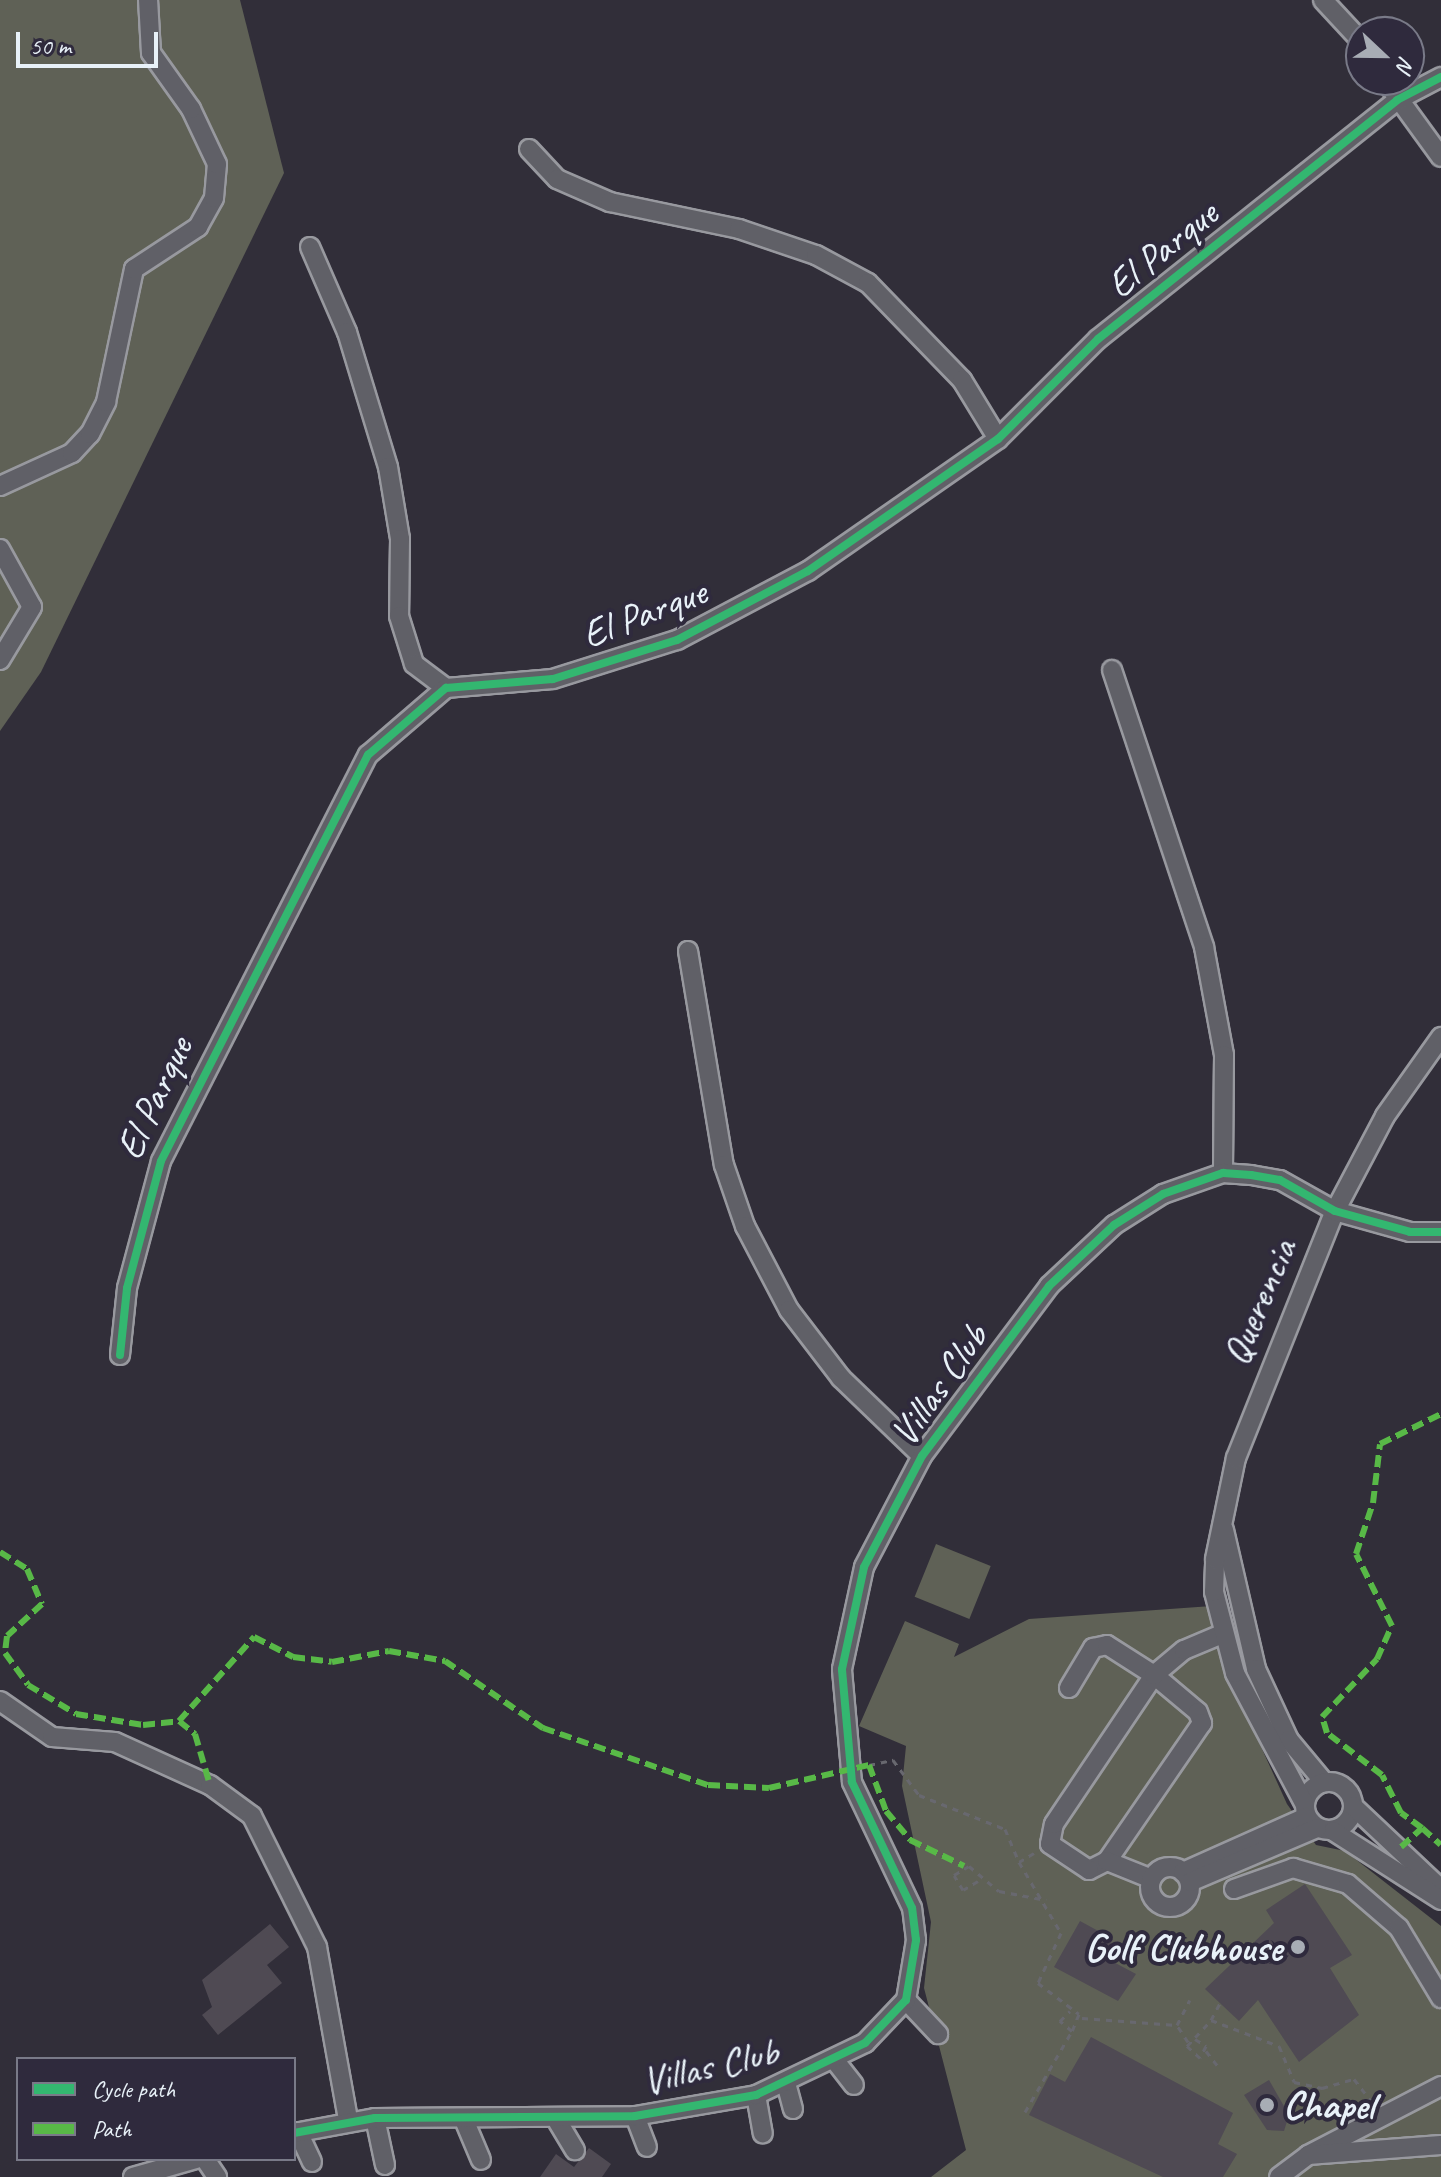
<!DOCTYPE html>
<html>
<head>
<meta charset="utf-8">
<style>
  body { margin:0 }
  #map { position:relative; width:1441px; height:2177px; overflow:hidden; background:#312e39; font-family:Caveat,sans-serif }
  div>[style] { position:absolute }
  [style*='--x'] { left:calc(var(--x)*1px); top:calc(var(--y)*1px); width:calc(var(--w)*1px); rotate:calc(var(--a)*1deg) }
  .green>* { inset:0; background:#5f6156; transform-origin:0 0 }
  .building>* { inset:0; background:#4f4a53 }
  .path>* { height:3px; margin-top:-1.5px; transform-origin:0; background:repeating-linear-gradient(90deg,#68686f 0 6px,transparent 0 12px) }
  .roads { filter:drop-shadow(2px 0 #98999f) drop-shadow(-2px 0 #98999f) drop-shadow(0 2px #98999f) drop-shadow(0 -2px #98999f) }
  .minor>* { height:18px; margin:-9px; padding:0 9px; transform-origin:9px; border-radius:9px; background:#606067 }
  .minor>.ring { margin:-9px; padding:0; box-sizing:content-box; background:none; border:18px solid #606067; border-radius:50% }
  .quiet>* { height:6px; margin-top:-3px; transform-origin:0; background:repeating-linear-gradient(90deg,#58b947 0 12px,transparent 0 18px) }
  .cycleway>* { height:8px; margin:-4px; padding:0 4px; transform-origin:4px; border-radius:4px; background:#33b770 }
  .dots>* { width:22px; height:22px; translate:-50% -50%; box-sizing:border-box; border:4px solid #2f2a3d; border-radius:50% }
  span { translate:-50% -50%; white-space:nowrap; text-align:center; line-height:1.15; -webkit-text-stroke:8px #2f2a3d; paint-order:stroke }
  .street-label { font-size:40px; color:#e8f1f8 }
  .poi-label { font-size:40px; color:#e8f1f8; font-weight:700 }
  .right { translate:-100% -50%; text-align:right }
  .left { translate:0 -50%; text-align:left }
  .legend { position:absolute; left:16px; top:2057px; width:280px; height:104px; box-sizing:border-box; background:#2f2a3d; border:2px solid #797a88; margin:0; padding:10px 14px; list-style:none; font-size:24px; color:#e8f1f8 }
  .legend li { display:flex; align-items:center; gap:16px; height:40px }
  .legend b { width:40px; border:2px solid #797a88 }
  .north { position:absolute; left:1345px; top:16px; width:80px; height:80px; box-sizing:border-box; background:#2f2a3d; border:2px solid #797a88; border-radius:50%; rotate:112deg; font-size:22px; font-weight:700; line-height:32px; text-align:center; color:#e8f1f8 }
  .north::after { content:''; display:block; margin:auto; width:28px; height:36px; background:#a8adb5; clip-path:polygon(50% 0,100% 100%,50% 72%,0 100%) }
  .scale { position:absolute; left:16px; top:32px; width:142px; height:36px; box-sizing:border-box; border:4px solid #e8f1f8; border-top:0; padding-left:10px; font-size:24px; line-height:28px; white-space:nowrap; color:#e8f1f8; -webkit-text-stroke:6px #2f2a3d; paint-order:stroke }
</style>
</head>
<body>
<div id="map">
  <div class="green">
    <div style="clip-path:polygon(0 0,240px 0,284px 173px,41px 672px,0 731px)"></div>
    <div style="left:936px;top:1544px;width:59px;height:57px;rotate:22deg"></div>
    <div style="clip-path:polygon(1212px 1606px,1223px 1663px,1287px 1804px,1316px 1845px,1345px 1851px,1441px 1926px,1441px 2177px,931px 2177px,966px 2150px,924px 1988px,931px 1922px,902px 1786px,906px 1746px,859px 1726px,905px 1621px,959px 1644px,954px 1657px,1029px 1619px)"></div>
  </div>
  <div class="building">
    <div style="clip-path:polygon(1305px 1884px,1352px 1955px,1330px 1968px,1359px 2015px,1299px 2062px,1258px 2000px,1239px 2021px,1205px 1989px,1274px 1923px,1266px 1910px)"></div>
    <div style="clip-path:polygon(1080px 1921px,1113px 1939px,1104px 1957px,1136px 1974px,1118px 2001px,1054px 1967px)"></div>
    <div style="clip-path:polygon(270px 1924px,289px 1947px,267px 1965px,282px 1983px,218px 2035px,202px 2015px,212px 2007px,202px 1980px)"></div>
    <div style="clip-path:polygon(1091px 2037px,1233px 2113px,1218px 2144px,1237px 2154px,1223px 2177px,1163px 2177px,1029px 2115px,1050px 2074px,1065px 2082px)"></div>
    <div style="clip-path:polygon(1269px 2080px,1289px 2115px,1284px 2131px,1267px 2130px,1244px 2095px)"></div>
    <div style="clip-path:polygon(589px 2148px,611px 2164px,602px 2177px,540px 2177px,556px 2154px,574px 2167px)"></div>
  </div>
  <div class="path">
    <div style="--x:869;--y:1765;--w:25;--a:-12"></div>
    <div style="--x:893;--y:1760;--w:44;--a:53.4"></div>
    <div style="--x:919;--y:1795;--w:92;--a:21.6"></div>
    <div style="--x:1005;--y:1829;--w:36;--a:67"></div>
    <div style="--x:1034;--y:1853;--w:17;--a:149"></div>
    <div style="--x:1019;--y:1862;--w:82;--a:59.4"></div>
    <div style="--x:1061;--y:1933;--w:55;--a:114.7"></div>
    <div style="--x:1038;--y:1983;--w:51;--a:37.1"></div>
    <div style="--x:1079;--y:2014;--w:18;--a:112"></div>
    <div style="--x:1072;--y:2031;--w:16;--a:-140"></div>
    <div style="--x:1060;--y:2021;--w:14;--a:-45"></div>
    <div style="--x:978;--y:1881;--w:17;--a:149"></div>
    <div style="--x:963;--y:1890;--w:17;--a:-121"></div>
    <div style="--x:954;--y:1875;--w:17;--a:-31"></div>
    <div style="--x:969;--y:1866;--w:39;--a:40"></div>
    <div style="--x:999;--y:1891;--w:48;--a:10.8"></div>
    <div style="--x:1082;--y:2018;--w:95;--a:4.2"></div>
    <div style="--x:1211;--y:2020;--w:19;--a:-62"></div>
    <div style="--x:1195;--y:2039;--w:13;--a:32"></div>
    <div style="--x:1206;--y:2046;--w:13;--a:117"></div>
    <div style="--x:1200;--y:2058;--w:18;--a:-137"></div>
    <div style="--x:1187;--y:2046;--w:35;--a:-47"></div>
    <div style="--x:1211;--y:2020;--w:73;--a:20.9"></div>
    <div style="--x:1279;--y:2046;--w:39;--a:67"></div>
    <div style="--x:1294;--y:2082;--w:29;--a:12"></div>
    <div style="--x:1322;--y:2088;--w:33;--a:-16"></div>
    <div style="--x:1354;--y:2079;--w:29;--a:52"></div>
    <div style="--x:1188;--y:2042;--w:20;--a:-123"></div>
    <div style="--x:1177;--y:2025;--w:28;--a:-63"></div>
    <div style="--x:1206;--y:2051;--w:24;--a:52"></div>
    <div style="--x:1025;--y:2112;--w:94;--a:-59.9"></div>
  </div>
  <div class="roads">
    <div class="minor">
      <div style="--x:1323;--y:0;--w:56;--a:47.2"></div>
      <div style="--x:1385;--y:80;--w:95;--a:54"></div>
      <div style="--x:529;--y:149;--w:41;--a:47"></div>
      <div style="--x:557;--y:179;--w:58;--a:23.5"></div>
      <div style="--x:610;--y:202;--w:132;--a:11.8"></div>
      <div style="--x:739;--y:229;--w:81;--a:18.7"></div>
      <div style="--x:816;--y:255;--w:59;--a:28.3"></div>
      <div style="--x:868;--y:283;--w:135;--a:45.9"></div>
      <div style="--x:962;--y:380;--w:69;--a:58.6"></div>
      <div style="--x:310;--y:247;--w:93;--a:66.5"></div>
      <div style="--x:347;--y:332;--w:141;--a:73.1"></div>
      <div style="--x:388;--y:467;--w:73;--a:80.5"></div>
      <div style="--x:400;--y:539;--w:77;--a:90.7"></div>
      <div style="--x:399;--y:616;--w:50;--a:72.6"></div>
      <div style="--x:414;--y:664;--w:40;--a:37"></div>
      <div style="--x:0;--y:486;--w:79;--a:-24.6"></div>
      <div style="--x:72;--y:453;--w:26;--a:-47"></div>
      <div style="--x:90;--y:434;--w:36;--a:-63"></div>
      <div style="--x:106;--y:402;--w:136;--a:-78.1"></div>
      <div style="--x:134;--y:269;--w:77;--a:-33.3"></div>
      <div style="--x:198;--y:227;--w:33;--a:-61"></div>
      <div style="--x:214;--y:198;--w:34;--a:-85"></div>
      <div style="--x:217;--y:164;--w:61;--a:-115.3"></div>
      <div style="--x:191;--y:109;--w:69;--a:-125.5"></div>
      <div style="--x:151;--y:53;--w:53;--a:-93.2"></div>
      <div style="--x:0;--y:549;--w:66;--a:61.1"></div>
      <div style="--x:32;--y:607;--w:62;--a:121.1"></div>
      <div style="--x:1112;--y:670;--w:292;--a:71.6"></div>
      <div style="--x:1204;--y:947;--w:110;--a:79.5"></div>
      <div style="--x:1224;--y:1055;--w:118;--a:90.5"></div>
      <div style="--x:688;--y:951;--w:217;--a:80.5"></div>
      <div style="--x:724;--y:1165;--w:65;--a:71"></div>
      <div style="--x:745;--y:1226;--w:95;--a:62.4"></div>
      <div style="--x:789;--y:1310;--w:86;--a:52.6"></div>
      <div style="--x:841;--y:1378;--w:112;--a:43.9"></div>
      <div style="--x:120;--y:1355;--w:67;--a:-84"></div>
      <div style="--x:127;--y:1288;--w:131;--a:-75"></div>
      <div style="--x:161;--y:1161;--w:456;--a:-63"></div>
      <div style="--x:368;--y:755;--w:103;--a:-40.7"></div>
      <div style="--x:446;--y:688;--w:107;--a:-4.8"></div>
      <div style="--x:553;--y:679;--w:130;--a:-17.5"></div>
      <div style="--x:677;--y:640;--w:148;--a:-27.8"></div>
      <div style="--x:808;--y:571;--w:231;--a:-34.8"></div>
      <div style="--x:998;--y:439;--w:141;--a:-45"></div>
      <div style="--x:1098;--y:339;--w:383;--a:-38.6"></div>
      <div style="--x:1397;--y:100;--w:50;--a:-27.6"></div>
      <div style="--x:1224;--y:1530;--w:143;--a:77"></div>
      <div style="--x:1256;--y:1669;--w:78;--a:65.1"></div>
      <div style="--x:1289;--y:1740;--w:55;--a:50.2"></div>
      <div style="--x:1069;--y:1688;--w:47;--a:-59"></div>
      <div style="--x:1093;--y:1648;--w:14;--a:-12"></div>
      <div style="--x:1107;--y:1645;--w:56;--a:32.6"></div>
      <div style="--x:1154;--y:1675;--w:57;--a:40.1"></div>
      <div style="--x:1198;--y:1712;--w:12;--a:70"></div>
      <div style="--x:1202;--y:1723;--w:168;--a:124.5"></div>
      <div style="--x:1107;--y:1861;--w:20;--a:153"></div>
      <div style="--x:1089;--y:1870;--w:47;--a:-146.3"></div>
      <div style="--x:1050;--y:1844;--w:20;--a:-79"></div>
      <div style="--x:1054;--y:1824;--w:179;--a:-56.1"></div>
      <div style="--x:1154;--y:1675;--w:39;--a:-40"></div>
      <div style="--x:1184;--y:1650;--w:41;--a:-22.8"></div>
      <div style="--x:0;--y:1701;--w:63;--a:34.7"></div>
      <div style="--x:52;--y:1737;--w:63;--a:4.5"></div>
      <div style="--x:115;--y:1742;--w:104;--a:24.4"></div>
      <div style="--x:210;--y:1785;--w:52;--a:36.4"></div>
      <div style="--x:252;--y:1816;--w:146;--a:63.6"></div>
      <div style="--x:317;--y:1947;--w:176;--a:79.8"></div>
      <div class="ring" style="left:1305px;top:1782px;width:30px;height:30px"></div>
      <div style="--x:1304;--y:1803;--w:147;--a:-118"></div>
      <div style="--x:1235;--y:1673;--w:84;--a:-104.5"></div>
      <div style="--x:1214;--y:1592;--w:33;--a:-88"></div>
      <div style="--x:1215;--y:1559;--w:103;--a:-78.3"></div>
      <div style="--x:1236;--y:1458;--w:266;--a:-68.2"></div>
      <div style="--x:1335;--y:1211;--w:107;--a:-62.2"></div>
      <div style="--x:1385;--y:1116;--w:97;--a:-54.7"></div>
      <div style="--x:1353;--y:1806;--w:121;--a:43.3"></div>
      <div style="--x:1333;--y:1831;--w:128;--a:32.6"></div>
      <div style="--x:1107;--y:1861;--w:48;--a:21.8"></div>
      <div class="ring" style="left:1150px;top:1867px;width:22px;height:22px"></div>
      <div style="--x:1183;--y:1872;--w:135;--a:-24.1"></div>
      <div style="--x:1190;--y:1882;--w:138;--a:-23"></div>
      <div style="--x:1234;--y:1889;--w:63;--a:-19.6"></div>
      <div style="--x:1293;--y:1868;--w:57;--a:16.2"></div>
      <div style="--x:1348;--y:1884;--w:67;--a:40.8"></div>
      <div style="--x:1399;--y:1928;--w:82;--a:59"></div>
      <div style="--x:906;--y:2000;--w:47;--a:46.7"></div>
      <div style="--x:836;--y:2062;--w:29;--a:52"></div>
      <div style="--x:786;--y:2083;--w:27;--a:75"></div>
      <div style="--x:756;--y:2095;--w:39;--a:80"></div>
      <div style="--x:635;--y:2116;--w:33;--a:69"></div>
      <div style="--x:375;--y:2118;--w:48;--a:78"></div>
      <div style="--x:465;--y:2122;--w:41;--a:67.2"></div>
      <div style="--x:558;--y:2122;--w:33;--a:59"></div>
      <div style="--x:298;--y:2132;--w:33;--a:65"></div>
      <div style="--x:294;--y:2133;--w:82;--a:-10.5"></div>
      <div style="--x:375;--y:2118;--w:260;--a:-0.4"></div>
      <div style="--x:635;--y:2116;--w:123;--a:-9.8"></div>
      <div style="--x:756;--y:2095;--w:121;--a:-25.5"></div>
      <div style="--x:865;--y:2043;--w:59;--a:-46.4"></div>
      <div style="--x:906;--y:2000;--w:61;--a:-80.5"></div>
      <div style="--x:916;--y:1940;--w:32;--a:-97"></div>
      <div style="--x:912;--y:1908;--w:140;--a:-115.5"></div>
      <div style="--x:852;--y:1782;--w:113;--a:-95.1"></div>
      <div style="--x:842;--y:1669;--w:104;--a:-77.8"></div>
      <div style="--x:864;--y:1567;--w:125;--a:-62.4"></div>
      <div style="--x:922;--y:1456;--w:212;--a:-53.2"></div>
      <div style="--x:1049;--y:1286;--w:89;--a:-43.2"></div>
      <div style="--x:1114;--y:1225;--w:58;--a:-32.3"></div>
      <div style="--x:1163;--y:1194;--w:64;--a:-19.3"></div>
      <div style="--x:1223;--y:1173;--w:28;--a:4"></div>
      <div style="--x:1251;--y:1175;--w:29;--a:10"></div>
      <div style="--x:1280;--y:1180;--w:63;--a:29.4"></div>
      <div style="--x:1335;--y:1211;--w:78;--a:15.6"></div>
      <div style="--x:1410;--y:1232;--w:31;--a:0"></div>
      <div style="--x:1308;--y:2155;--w:150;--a:-27.4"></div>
      <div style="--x:205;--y:2159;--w:22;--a:56"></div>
      <div style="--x:133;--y:2177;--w:66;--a:-15.9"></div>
      <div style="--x:1279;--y:2177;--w:36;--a:-37"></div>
      <div style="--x:1308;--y:2155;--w:133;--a:-4.3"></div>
    </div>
  </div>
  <div class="quiet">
    <div style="--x:0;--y:1552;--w:32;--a:32"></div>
    <div style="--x:27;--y:1569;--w:38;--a:67"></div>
    <div style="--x:42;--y:1604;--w:47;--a:137.6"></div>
    <div style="--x:7;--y:1636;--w:17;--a:97"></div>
    <div style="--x:5;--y:1653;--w:39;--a:54"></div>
    <div style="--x:28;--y:1685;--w:56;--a:31.1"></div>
    <div style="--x:76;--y:1714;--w:68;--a:9.3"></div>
    <div style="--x:143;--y:1725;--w:36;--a:-6"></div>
    <div style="--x:179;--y:1721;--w:113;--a:-48.2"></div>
    <div style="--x:254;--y:1637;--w:44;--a:27.1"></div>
    <div style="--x:293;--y:1657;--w:39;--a:7"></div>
    <div style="--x:332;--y:1662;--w:58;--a:-10.9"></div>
    <div style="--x:389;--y:1651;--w:57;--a:10.1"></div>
    <div style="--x:445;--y:1661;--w:119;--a:34.4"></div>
    <div style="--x:543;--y:1728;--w:175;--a:19.1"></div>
    <div style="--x:708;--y:1785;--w:61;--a:2.8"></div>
    <div style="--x:769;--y:1788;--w:103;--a:-13"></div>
    <div style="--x:869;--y:1765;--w:49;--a:69.7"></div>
    <div style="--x:886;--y:1811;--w:38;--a:50"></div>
    <div style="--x:910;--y:1840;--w:60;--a:25.7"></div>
    <div style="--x:179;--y:1721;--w:21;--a:39"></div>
    <div style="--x:195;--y:1734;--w:53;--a:73.6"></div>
    <div style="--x:1422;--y:1828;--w:26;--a:-144"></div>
    <div style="--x:1401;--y:1813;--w:42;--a:-116.6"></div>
    <div style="--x:1382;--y:1775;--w:69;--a:-142.6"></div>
    <div style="--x:1327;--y:1733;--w:17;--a:-107"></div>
    <div style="--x:1322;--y:1717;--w:80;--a:-46.5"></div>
    <div style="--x:1377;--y:1659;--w:36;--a:-66"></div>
    <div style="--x:1392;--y:1626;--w:80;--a:-116.6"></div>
    <div style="--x:1356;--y:1554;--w:54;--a:-71.6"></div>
    <div style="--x:1373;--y:1503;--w:59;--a:-83.2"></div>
    <div style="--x:1380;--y:1444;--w:68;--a:-26.2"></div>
    <div style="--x:1401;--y:1847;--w:28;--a:-42"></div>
    <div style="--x:1422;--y:1828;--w:25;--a:42"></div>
  </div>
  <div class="cycleway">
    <div style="--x:120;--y:1355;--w:67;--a:-84"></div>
    <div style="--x:127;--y:1288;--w:131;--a:-75"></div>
    <div style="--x:161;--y:1161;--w:456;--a:-63"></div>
    <div style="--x:368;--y:755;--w:103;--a:-40.7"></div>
    <div style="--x:446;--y:688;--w:107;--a:-4.8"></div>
    <div style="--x:553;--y:679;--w:130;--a:-17.5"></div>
    <div style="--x:677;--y:640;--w:148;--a:-27.8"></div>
    <div style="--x:808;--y:571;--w:231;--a:-34.8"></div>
    <div style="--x:998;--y:439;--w:141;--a:-45"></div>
    <div style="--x:1098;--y:339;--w:383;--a:-38.6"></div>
    <div style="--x:1397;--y:100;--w:50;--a:-27.6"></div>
    <div style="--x:294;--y:2133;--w:82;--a:-10.5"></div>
    <div style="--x:375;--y:2118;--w:260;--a:-0.4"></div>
    <div style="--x:635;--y:2116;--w:123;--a:-9.8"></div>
    <div style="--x:756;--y:2095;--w:121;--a:-25.5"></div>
    <div style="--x:865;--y:2043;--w:59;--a:-46.4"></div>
    <div style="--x:906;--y:2000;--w:61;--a:-80.5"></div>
    <div style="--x:916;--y:1940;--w:32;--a:-97"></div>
    <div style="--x:912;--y:1908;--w:140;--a:-115.5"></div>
    <div style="--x:852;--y:1782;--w:113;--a:-95.1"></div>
    <div style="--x:842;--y:1669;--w:104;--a:-77.8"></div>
    <div style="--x:864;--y:1567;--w:125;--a:-62.4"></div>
    <div style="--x:922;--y:1456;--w:212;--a:-53.2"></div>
    <div style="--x:1049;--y:1286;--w:89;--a:-43.2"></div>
    <div style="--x:1114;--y:1225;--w:58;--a:-32.3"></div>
    <div style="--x:1163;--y:1194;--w:64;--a:-19.3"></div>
    <div style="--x:1223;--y:1173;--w:28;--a:4"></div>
    <div style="--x:1251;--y:1175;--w:29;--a:10"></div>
    <div style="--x:1280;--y:1180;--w:63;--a:29.4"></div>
    <div style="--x:1335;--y:1211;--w:78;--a:15.6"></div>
    <div style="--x:1410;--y:1232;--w:31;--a:0"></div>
  </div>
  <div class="dots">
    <div style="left:1298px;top:1947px;background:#a8adb5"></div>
    <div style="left:1267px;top:2105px;background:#a8adb5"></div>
  </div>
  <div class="street-label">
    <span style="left:1162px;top:249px;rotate:-39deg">El Parque</span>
    <span style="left:644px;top:613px;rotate:-21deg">El Parque</span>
    <span style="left:154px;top:1098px;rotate:-65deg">El Parque</span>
    <span style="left:1259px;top:1302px;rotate:-67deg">Querencia</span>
    <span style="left:939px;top:1385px;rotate:-55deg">Villas Club</span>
    <span style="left:710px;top:2066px;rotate:-13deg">Villas Club</span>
  </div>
  <div class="poi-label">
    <span class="right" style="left:1282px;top:1947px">Golf Clubhouse</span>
    <span class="left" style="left:1283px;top:2105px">Chapel</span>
  </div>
  <ul class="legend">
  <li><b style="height:10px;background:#33b770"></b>Cycle path</li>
  <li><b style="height:10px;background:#58b947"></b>Path</li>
  </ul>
  <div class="north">N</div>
  <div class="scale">50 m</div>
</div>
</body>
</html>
